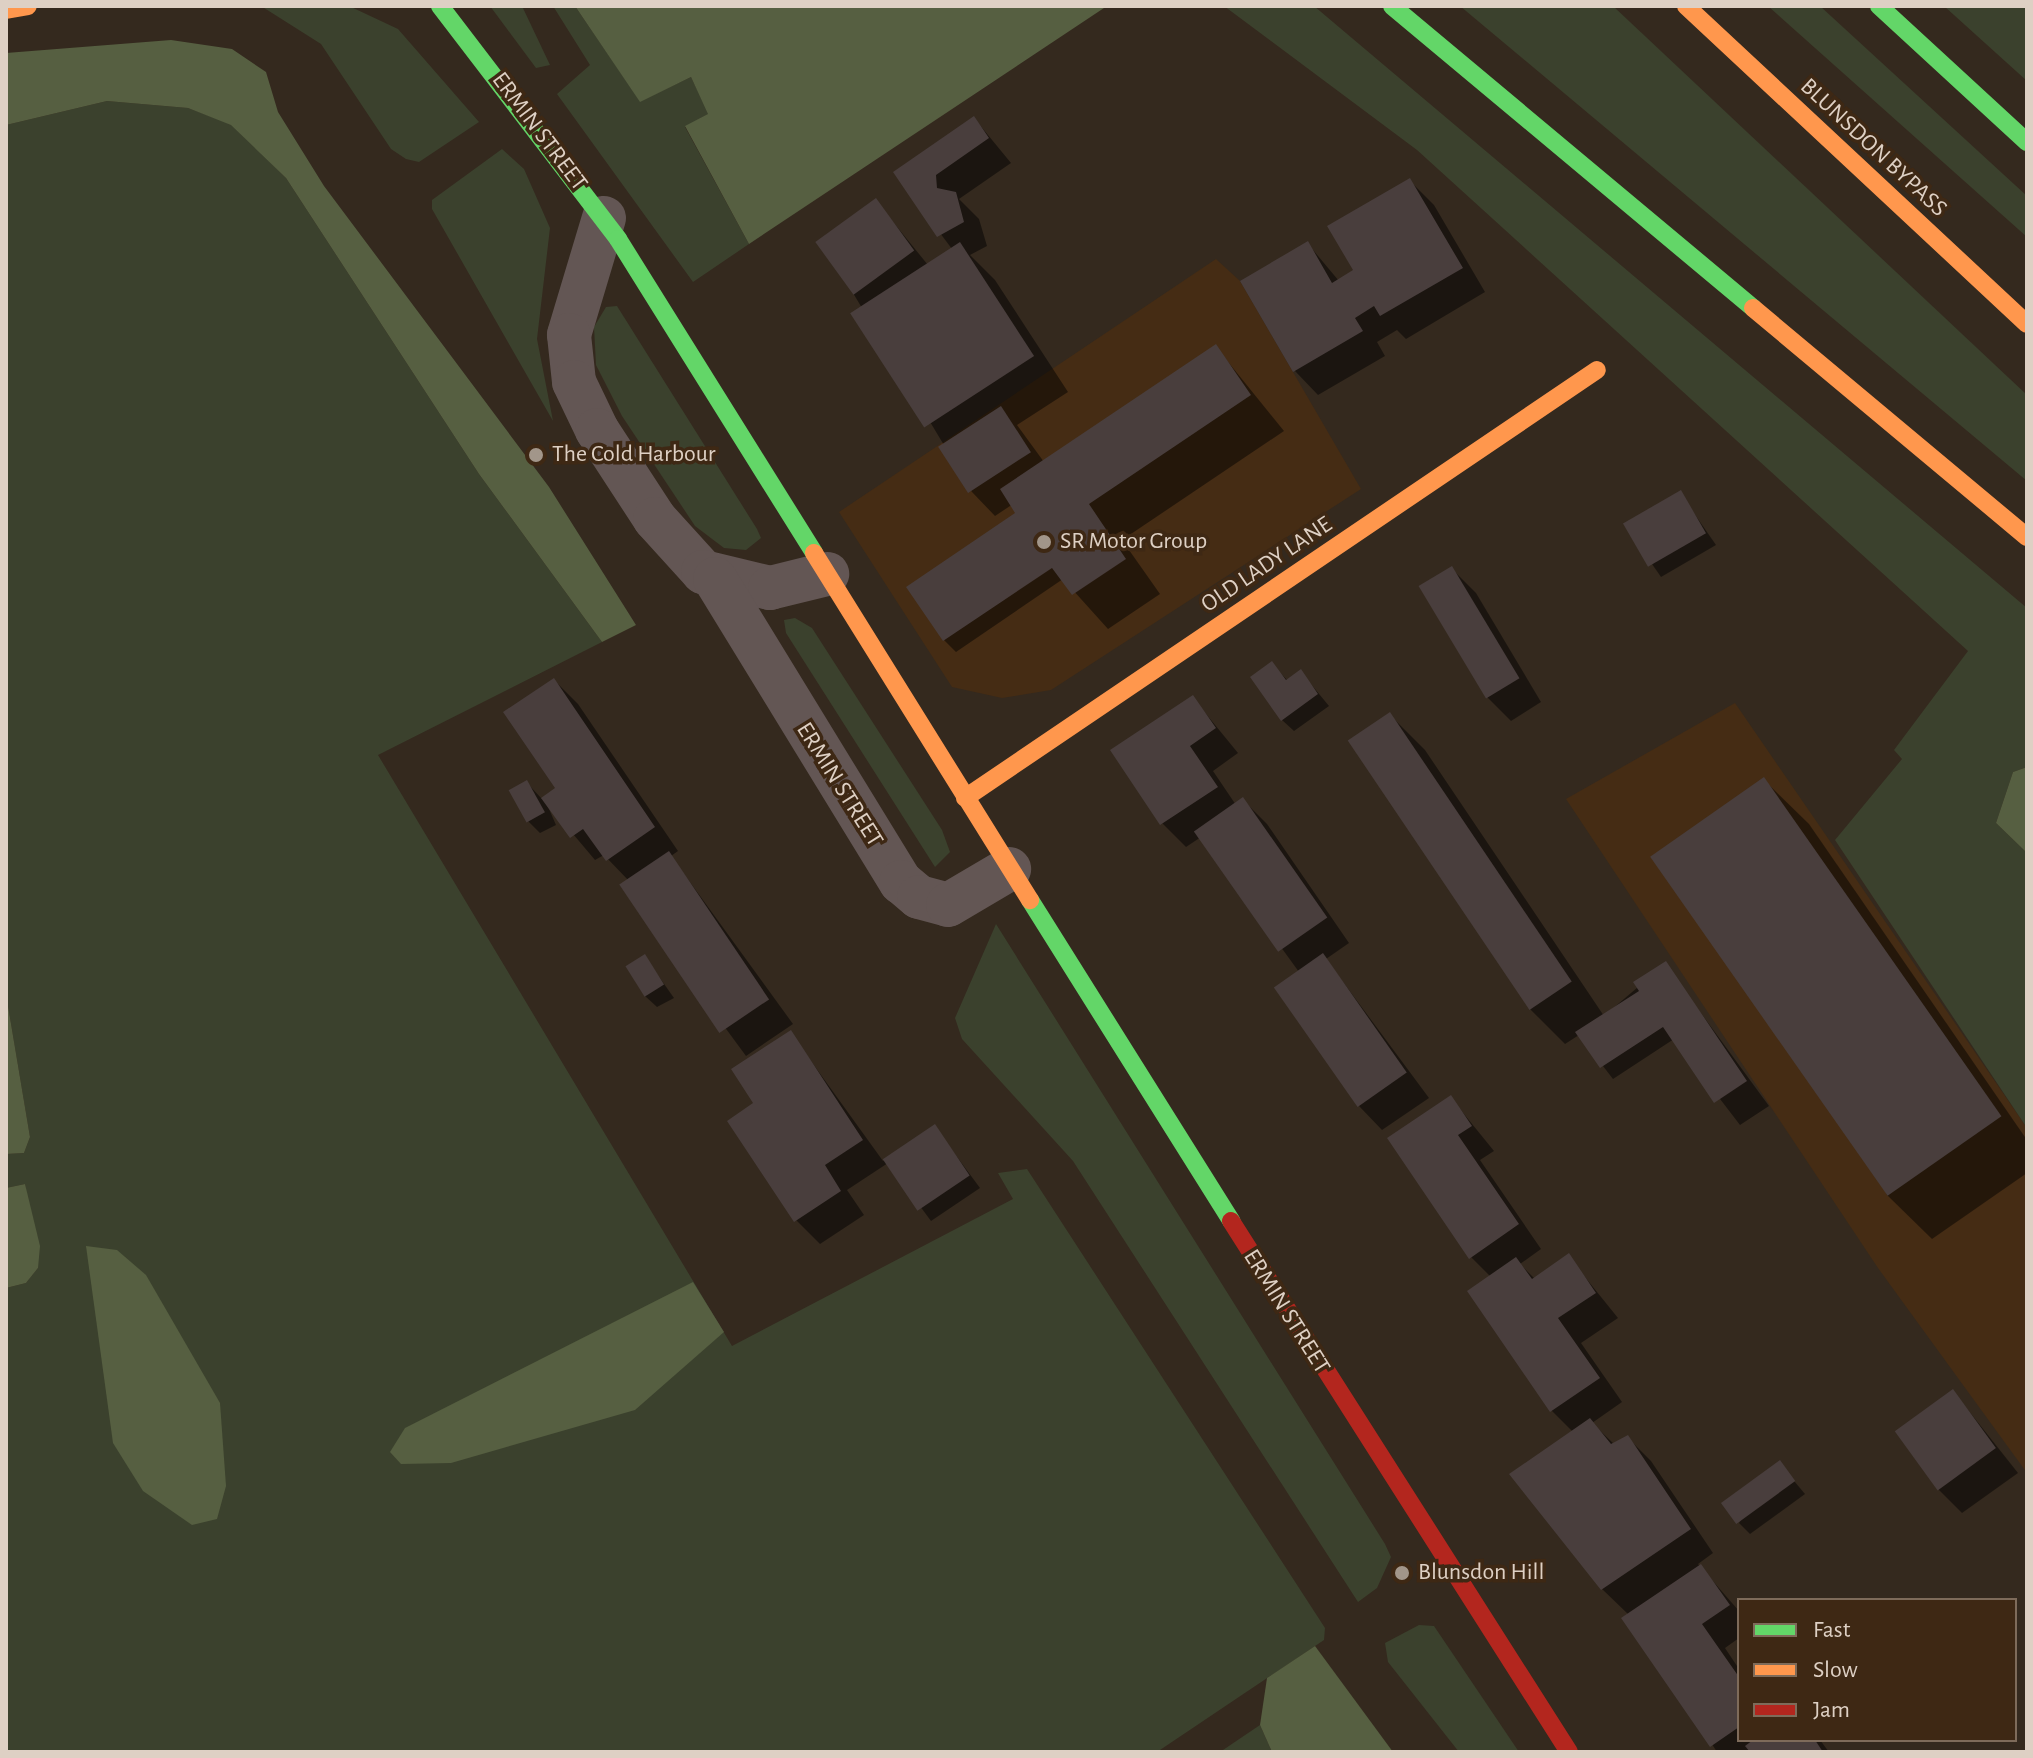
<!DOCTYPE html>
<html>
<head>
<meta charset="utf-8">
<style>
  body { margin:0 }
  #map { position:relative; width:2033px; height:1758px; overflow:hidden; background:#34291e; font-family:"Alegreya Sans",sans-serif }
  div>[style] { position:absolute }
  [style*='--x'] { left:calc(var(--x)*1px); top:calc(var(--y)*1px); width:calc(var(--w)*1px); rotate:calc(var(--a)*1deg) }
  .built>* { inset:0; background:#452c14 }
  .green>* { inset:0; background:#3b412d }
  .forest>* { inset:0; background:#565f41 }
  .shadow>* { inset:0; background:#0007 }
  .building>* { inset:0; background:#493e3d; transform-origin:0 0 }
  .street>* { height:44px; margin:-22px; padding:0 22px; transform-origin:22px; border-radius:22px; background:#635654 }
  .fast>* { height:18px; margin:-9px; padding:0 9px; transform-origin:9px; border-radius:9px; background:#63d668 }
  .slow>* { height:18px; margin:-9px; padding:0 9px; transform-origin:9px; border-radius:9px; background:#ff974d }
  .jam>* { height:18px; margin:-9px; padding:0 9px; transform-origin:9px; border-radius:9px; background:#b3261e }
  .dots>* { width:22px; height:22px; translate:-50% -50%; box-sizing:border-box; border:4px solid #3e2814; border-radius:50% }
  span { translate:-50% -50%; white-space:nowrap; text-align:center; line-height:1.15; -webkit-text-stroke:7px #3e2814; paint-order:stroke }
  .street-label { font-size:24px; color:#ded0c4 }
  .poi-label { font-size:24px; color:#ded0c4 }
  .left { translate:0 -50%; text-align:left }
  .frame { position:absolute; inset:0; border:8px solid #ded0c4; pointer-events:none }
  .legend { position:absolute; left:1737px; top:1598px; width:280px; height:144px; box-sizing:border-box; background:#3e2814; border:2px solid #7e6b5a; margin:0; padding:10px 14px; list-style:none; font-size:24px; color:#ded0c4 }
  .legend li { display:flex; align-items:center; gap:16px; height:40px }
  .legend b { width:40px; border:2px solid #7e6b5a }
</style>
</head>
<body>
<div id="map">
  <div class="built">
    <div style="clip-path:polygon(1216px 259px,1240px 281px,1361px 489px,1051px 690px,1002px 698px,952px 687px,839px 512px)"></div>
    <div style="clip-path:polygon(1735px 703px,2027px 1128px,2027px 1473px,1878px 1268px,1566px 799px)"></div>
  </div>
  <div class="green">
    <div style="clip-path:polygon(261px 6px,349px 6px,398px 29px,479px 122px,419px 162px,406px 159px,391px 149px,321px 44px)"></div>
    <div style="clip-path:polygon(490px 6px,522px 6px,550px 65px,536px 68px)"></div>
    <div style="clip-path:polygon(553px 6px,575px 6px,640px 101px,691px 77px,709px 114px,685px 127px,749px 244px,693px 282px,557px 94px,590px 65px)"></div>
    <div style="clip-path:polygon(1224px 6px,1314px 6px,2027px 608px,2027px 767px,2013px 772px,1996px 823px,2027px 853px,2027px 1128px,1835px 840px,1902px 759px,1894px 750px,1968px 651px,1417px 150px)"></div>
    <div style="clip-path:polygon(1460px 6px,1613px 6px,2027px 395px,2027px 481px)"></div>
    <div style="clip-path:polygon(1768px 6px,1820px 6px,2027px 196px,2027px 237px)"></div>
    <div style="clip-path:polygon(1944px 6px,2027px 6px,2027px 81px)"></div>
    <div style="clip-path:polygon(107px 101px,188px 108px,231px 124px,286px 178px,479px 474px,602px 642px,378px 755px,732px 1346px,1013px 1199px,998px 1173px,1027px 1169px,1325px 1628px,1324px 1640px,1157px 1752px,6px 1752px,6px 1288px,26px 1283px,38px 1268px,25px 1184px,6px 1188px,6px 1154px,24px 1153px,30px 1137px,6px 994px,6px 125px)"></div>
    <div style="clip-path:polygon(502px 149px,524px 169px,550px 228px,537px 339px,553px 421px,432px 209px,432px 200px)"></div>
    <div style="clip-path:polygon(617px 306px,757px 529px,761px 538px,746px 550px,724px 548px,695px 526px,622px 416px,596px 365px,594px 327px,606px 307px)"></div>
    <div style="clip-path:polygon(795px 618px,812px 628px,942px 830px,950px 852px,935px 867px,786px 633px,784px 620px)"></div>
    <div style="clip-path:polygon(996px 924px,1385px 1544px,1391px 1557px,1377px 1588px,1358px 1602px,1073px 1161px,962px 1039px,955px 1018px)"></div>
    <div style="clip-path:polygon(1419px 1625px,1434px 1626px,1519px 1752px,1459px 1752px,1388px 1662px,1385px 1643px)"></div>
    <div style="clip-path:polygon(1260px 1725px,1272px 1752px,1220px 1752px)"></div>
  </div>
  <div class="forest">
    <div style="clip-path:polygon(575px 6px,1107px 6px,749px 244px,685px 126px,708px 114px,691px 77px,640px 102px)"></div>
    <div style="clip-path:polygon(171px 40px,232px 49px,266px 72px,278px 112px,324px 186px,549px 487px,636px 625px,602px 642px,479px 474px,286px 178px,231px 125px,188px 108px,107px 101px,6px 125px,6px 53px)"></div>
    <div style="clip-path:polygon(2027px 767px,2027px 853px,1996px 823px,2013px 772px)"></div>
    <div style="clip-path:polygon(6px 994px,30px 1137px,24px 1153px,6px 1154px)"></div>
    <div style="clip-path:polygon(25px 1184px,40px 1246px,38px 1268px,26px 1283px,6px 1288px,6px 1188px)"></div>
    <div style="clip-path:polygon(86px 1246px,117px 1250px,146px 1275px,220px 1403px,226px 1486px,217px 1519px,192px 1525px,143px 1491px,113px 1443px)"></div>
    <div style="clip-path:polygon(693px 1282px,724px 1332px,635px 1410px,451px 1463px,401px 1464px,390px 1452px,405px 1428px)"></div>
    <div style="clip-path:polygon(1315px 1646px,1393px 1752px,1272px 1752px,1260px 1725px,1267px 1678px)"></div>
  </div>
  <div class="shadow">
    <div style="clip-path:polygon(974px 118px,1011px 163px,959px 199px,979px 219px,987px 246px,970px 255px,995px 280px,1068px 392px,1017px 425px,1044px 462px,1216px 347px,1284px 431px,1122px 540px,1160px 594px,1108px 629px,1063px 579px,956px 652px,944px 640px,1024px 524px,1013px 504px,995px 516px,972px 492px,853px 293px,876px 201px,928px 265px,952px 249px,895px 173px)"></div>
    <div style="clip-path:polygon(1410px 181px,1434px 205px,1485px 292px,1406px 339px,1397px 330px,1377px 342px,1385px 356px,1318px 395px,1295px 371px,1308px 244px,1339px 281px,1356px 271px)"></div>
    <div style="clip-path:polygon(1680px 493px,1716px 545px,1661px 577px,1625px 525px)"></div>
    <div style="clip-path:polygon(1452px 569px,1476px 593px,1541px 702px,1511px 721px,1487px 697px)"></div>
    <div style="clip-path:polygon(1272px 664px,1288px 681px,1301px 672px,1329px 706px,1294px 731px,1282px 720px)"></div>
    <div style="clip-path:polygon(554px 680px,578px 704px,678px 851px,671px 856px,793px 1024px,746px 1056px,621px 886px,629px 881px,604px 855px,595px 860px,546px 802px,556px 825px,540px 833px,528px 821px,527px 783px,542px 799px,558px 789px)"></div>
    <div style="clip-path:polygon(1193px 698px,1238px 753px,1213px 771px,1236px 805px,1243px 800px,1267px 824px,1349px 943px,1326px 959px,1429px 1098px,1382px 1130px,1359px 1106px,1299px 972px,1201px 837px,1186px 847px,1162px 823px)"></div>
    <div style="clip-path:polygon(1390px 715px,1425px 750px,1604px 1016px,1665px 964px,1769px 1106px,1740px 1125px,1674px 1039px,1613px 1079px,1579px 1035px,1565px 1044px,1530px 1009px)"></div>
    <div style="clip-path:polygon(1764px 780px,1809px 824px,2027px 1140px,2027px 1173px,1932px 1239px,1887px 1195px)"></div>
    <div style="clip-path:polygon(645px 957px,674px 998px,657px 1007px,645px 996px)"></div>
    <div style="clip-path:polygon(790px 1032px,883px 1161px,935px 1127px,980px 1188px,931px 1221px,888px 1163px,847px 1190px,864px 1215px,820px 1244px,796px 1220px,756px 1104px)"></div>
    <div style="clip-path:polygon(1451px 1098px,1494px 1151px,1480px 1160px,1541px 1249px,1520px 1264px,1535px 1279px,1568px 1256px,1618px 1318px,1581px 1343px,1622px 1402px,1592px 1423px,1614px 1444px,1627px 1437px,1651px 1461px,1713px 1553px,1698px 1564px,1739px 1611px,1739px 1638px,1725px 1648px,1739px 1669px,1739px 1740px,1820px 1740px,1829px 1752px,1717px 1752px,1629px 1615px,1602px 1589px,1573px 1432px,1552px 1411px,1491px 1277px,1471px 1257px)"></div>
    <div style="clip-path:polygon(1953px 1391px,2018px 1473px,1962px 1513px,1938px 1489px)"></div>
    <div style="clip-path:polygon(1779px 1463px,1805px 1494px,1750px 1534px,1739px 1523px)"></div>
  </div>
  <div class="building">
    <div style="clip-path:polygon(974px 116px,989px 138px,936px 175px,937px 188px,956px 192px,964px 222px,937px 237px,893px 172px)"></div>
    <div style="clip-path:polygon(1410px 178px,1463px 268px,1380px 316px,1374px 306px,1355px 318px,1363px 331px,1293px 372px,1240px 281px,1308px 241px,1332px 283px,1353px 270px,1327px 226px)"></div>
    <div style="left:876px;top:198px;width:65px;height:75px;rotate:54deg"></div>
    <div style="left:960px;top:242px;width:136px;height:131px;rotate:57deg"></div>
    <div style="clip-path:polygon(1216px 344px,1251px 395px,1089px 504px,1126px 559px,1072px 595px,1052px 568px,943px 641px,906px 587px,1015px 513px,1000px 489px)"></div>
    <div style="left:1001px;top:406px;width:55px;height:75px;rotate:57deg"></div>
    <div style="left:1681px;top:490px;width:50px;height:67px;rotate:60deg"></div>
    <div style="left:1452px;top:566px;width:131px;height:39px;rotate:59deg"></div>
    <div style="clip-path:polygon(1272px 661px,1286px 680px,1301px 669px,1318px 694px,1281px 721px,1250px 677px)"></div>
    <div style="clip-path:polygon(554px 678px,655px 827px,606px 861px,583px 829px,570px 838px,541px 798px,555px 788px,503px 712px)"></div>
    <div style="clip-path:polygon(1193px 695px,1216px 728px,1190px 746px,1218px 787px,1160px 825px,1110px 750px)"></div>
    <div style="left:1390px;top:712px;width:325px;height:51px;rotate:56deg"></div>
    <div style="left:1764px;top:777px;width:414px;height:139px;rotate:55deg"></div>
    <div style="left:527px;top:780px;width:37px;height:21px;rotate:61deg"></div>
    <div style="left:1243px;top:797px;width:147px;height:60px;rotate:55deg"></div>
    <div style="left:669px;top:851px;width:179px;height:60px;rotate:56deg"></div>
    <div style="left:1323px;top:953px;width:146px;height:60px;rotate:55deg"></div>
    <div style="left:645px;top:954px;width:36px;height:23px;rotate:58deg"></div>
    <div style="clip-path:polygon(1666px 961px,1747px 1081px,1714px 1103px,1663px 1027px,1600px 1068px,1575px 1032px,1639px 991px,1633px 982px)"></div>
    <div style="clip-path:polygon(791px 1030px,863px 1140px,825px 1165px,841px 1191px,794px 1222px,727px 1121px,753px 1103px,731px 1069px)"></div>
    <div style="clip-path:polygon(1451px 1095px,1472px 1126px,1458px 1135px,1519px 1224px,1469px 1259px,1387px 1138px)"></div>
    <div style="left:935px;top:1124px;width:62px;height:63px;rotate:56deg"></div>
    <div style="clip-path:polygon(1569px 1253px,1596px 1293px,1558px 1318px,1600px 1378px,1550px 1412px,1467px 1291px,1516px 1257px,1532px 1279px)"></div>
    <div style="left:1953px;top:1389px;width:73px;height:72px;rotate:54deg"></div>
    <div style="clip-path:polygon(1590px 1418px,1611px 1444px,1628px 1435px,1691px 1529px,1601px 1590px,1509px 1474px)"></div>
    <div style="left:1780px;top:1460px;width:26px;height:73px;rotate:54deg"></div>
    <div style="clip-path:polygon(1701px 1564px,1730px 1605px,1702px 1624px,1739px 1677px,1739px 1727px,1710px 1747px,1621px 1618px)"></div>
    <div style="clip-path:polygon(1753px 1740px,1815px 1740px,1823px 1752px,1750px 1752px,1745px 1746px)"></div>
  </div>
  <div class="street">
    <div style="--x:604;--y:218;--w:122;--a:106.7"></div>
    <div style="--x:569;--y:335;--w:47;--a:83.9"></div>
    <div style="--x:574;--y:382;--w:53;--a:64.4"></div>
    <div style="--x:597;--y:430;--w:106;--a:56.9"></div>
    <div style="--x:655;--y:519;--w:72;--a:47.8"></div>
    <div style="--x:703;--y:572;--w:69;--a:13.4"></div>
    <div style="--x:770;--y:588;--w:59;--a:-13.8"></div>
    <div style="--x:715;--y:579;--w:356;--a:58.5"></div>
    <div style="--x:901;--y:882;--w:23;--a:40"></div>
    <div style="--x:919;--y:897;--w:30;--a:15"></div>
    <div style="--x:948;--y:905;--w:71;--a:-30.5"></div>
  </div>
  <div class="fast">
    <div style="--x:440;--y:6;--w:293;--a:52.6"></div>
    <div style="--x:618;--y:239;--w:370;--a:58"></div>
    <div style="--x:1392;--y:6;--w:471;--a:39.9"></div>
    <div style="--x:1879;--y:6;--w:201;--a:42.6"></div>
    <div style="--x:1030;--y:900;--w:379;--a:57.9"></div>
  </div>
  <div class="slow">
    <div style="--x:1686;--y:6;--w:466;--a:43"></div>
    <div style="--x:6;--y:10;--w:22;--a:-10"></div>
    <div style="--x:1753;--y:308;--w:357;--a:39.9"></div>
    <div style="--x:814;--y:553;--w:409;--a:58.1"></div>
    <div style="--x:965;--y:798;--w:763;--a:-34.11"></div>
  </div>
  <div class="jam">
    <div style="--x:1231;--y:1221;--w:629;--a:57.52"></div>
  </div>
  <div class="dots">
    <div style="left:536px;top:455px;background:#a2968a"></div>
    <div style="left:1044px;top:542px;background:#a2968a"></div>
    <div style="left:1402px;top:1573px;background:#a2968a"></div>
  </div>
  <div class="street-label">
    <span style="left:539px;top:132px;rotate:53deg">ERMIN STREET</span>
    <span style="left:1873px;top:148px;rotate:43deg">BLUNSDON BYPASS</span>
    <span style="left:1267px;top:565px;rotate:-34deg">OLD LADY LANE</span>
    <span style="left:839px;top:785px;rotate:58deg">ERMIN STREET</span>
    <span style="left:1286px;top:1312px;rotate:58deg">ERMIN STREET</span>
  </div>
  <div class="poi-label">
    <span class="left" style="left:552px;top:455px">The Cold Harbour</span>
    <span class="left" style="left:1060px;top:542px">SR Motor Group</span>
    <span class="left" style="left:1418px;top:1573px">Blunsdon Hill</span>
  </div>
  <div class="frame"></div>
  <ul class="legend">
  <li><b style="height:10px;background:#63d668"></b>Fast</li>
  <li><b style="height:10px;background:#ff974d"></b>Slow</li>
  <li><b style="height:10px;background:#b3261e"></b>Jam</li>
  </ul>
</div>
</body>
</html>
